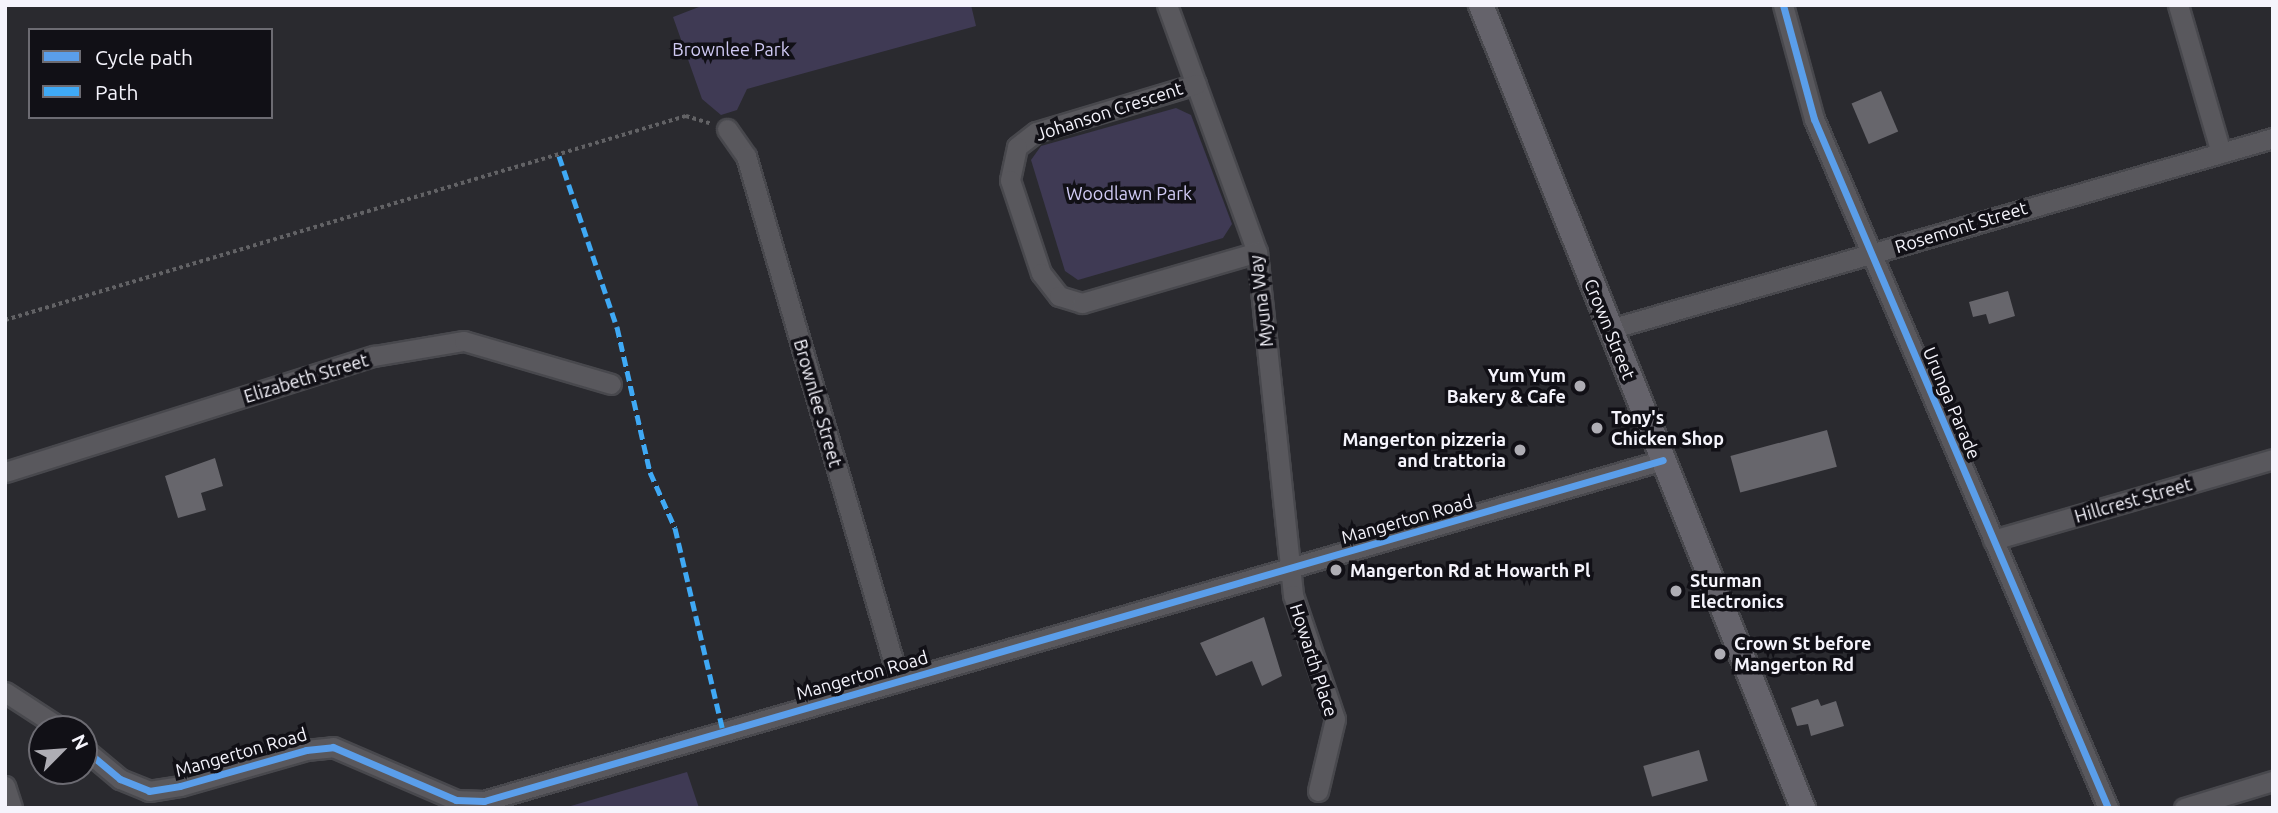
<!DOCTYPE html>
<html>
<head>
<meta charset="utf-8">
<style>
  body { margin:0 }
  #map { position:relative; width:2278px; height:813px; overflow:hidden; background:#2a2a2f; font-family:Ubuntu,sans-serif }
  div>[style] { position:absolute }
  [style*='--x'] { left:calc(var(--x)*1px); top:calc(var(--y)*1px); width:calc(var(--w)*1px); rotate:calc(var(--a)*1deg) }
  .green>* { inset:0; background:#3f3a54 }
  .building>* { inset:0; background:#67666c; transform-origin:0 0 }
  .path>* { height:3.5px; margin-top:-1.75px; transform-origin:0; background:repeating-linear-gradient(90deg,#626265 0 3.5px,transparent 0 7px) }
  .roads { filter:drop-shadow(2px 0 #48484d) drop-shadow(-2px 0 #48484d) drop-shadow(0 2px #48484d) drop-shadow(0 -2px #48484d) }
  .minor>* { height:19px; margin:-9.5px; padding:0 9.5px; transform-origin:9.5px; border-radius:9.5px; background:#59585d }
  .major>* { height:24px; margin:-12px; padding:0 12px; transform-origin:12px; border-radius:12px; background:#65636b }
  .quiet>* { height:5px; margin-top:-2.5px; transform-origin:0; background:repeating-linear-gradient(90deg,#3fa9f5 0 10px,transparent 0 15px) }
  .cycleway>* { height:7px; margin:-3.5px; padding:0 3.5px; transform-origin:3.5px; border-radius:3.5px; background:#5a9eea }
  .dots>* { width:19px; height:19px; translate:-50% -50%; box-sizing:border-box; border:4px solid #111016; border-radius:50% }
  span { translate:-50% -50%; white-space:nowrap; text-align:center; line-height:1.15; -webkit-text-stroke:7px #111016; paint-order:stroke }
  .park-label { font-size:18px; color:#d1cbf5 }
  .street-label { font-size:18px; color:#f5f4fc }
  .poi-label { font-size:18px; color:#f5f4fc; font-weight:700 }
  .right { translate:-100% -50%; text-align:right }
  .left { translate:0 -50%; text-align:left }
  .frame { position:absolute; inset:0; border:7px solid #f5f4fc; pointer-events:none }
  .legend { position:absolute; left:28px; top:28px; width:245px; height:91px; box-sizing:border-box; background:#111016; border:2px solid #6c6b72; margin:0; padding:9px 12px; list-style:none; font-size:21px; color:#f5f4fc }
  .legend li { display:flex; align-items:center; gap:14px; height:35px }
  .legend b { width:35px; border:2px solid #6c6b72 }
  .north { position:absolute; left:28px; top:715px; width:70px; height:70px; box-sizing:border-box; background:#111016; border:2px solid #6c6b72; border-radius:50%; rotate:65deg; font-size:19px; font-weight:700; line-height:28px; text-align:center; color:#f5f4fc }
  .north::after { content:''; display:block; margin:auto; width:24px; height:32px; background:#aeadb4; clip-path:polygon(50% 0,100% 100%,50% 72%,0 100%) }
</style>
</head>
<body>
<div id="map">
  <div class="green">
    <div style="clip-path:polygon(704px 5px,971px 5px,976px 26px,747px 89px,737px 110px,721px 115px,702px 99px,673px 17px)"></div>
    <div style="clip-path:polygon(1176px 108px,1191px 115px,1232px 224px,1223px 238px,1078px 280px,1065px 271px,1031px 160px,1041px 146px)"></div>
    <div style="clip-path:polygon(687px 772px,699px 808px,564px 808px)"></div>
  </div>
  <div class="building">
    <div style="left:1881px;top:91px;width:44px;height:32px;rotate:67deg"></div>
    <div style="clip-path:polygon(2008px 291px,2015px 316px,1989px 324px,1986px 314px,1973px 317px,1969px 302px)"></div>
    <div style="left:1827px;top:430px;width:38px;height:100px;rotate:75deg"></div>
    <div style="clip-path:polygon(215px 458px,223px 486px,201px 493px,206px 510px,178px 518px,165px 476px)"></div>
    <div style="clip-path:polygon(1264px 617px,1282px 676px,1262px 686px,1252px 661px,1216px 676px,1200px 643px)"></div>
    <div style="clip-path:polygon(1818px 699px,1821px 706px,1836px 701px,1844px 726px,1811px 736px,1808px 724px,1797px 726px,1791px 708px)"></div>
    <div style="left:1699px;top:750px;width:32px;height:58px;rotate:74deg"></div>
  </div>
  <div class="path">
    <div style="--x:5;--y:320;--w:711;--a:-16.68"></div>
    <div style="--x:686;--y:116;--w:27;--a:17"></div>
  </div>
  <div class="roads">
    <div class="minor">
      <div style="--x:1167;--y:5;--w:263;--a:70"></div>
      <div style="--x:1257;--y:252;--w:345;--a:84"></div>
      <div style="--x:1293;--y:595;--w:131;--a:71.3"></div>
      <div style="--x:1335;--y:719;--w:74;--a:103.3"></div>
      <div style="--x:1783;--y:5;--w:118;--a:74.8"></div>
      <div style="--x:1814;--y:119;--w:749;--a:66.89"></div>
      <div style="--x:2178;--y:5;--w:154;--a:73.8"></div>
      <div style="--x:1196;--y:84;--w:167;--a:163.3"></div>
      <div style="--x:1036;--y:132;--w:24;--a:142"></div>
      <div style="--x:1017;--y:147;--w:34;--a:102"></div>
      <div style="--x:1010;--y:180;--w:98;--a:71.6"></div>
      <div style="--x:1041;--y:273;--w:29;--a:52"></div>
      <div style="--x:1059;--y:296;--w:24;--a:17"></div>
      <div style="--x:1082;--y:303;--w:182;--a:-16.2"></div>
      <div style="--x:727;--y:129;--w:33;--a:55"></div>
      <div style="--x:746;--y:156;--w:547;--a:73.75"></div>
      <div style="--x:1610;--y:329;--w:690;--a:-16.07"></div>
      <div style="--x:5;--y:472;--w:387;--a:-17.5"></div>
      <div style="--x:374;--y:356;--w:91;--a:-9.5"></div>
      <div style="--x:464;--y:341;--w:153;--a:16.3"></div>
      <div style="--x:1993;--y:540;--w:291;--a:-16.1"></div>
      <div style="--x:5;--y:692;--w:68;--a:33"></div>
      <div style="--x:84;--y:749;--w:47;--a:39.8"></div>
      <div style="--x:120;--y:779;--w:31;--a:22"></div>
      <div style="--x:149;--y:791;--w:31;--a:-9"></div>
      <div style="--x:180;--y:786;--w:131;--a:-15.9"></div>
      <div style="--x:306;--y:750;--w:27;--a:-6"></div>
      <div style="--x:333;--y:747;--w:134;--a:23.3"></div>
      <div style="--x:456;--y:800;--w:28;--a:2"></div>
      <div style="--x:484;--y:801;--w:1227;--a:-16.13"></div>
      <div style="--x:5;--y:786;--w:23;--a:72"></div>
      <div style="--x:2184;--y:808;--w:93;--a:-16.9"></div>
    </div>
    <div class="major">
      <div style="--x:1481;--y:5;--w:865;--a:68.15"></div>
    </div>
  </div>
  <div class="quiet">
    <div style="--x:559;--y:156;--w:181;--a:71.3"></div>
    <div style="--x:617;--y:327;--w:149;--a:77.2"></div>
    <div style="--x:650;--y:472;--w:61;--a:65.9"></div>
    <div style="--x:675;--y:528;--w:209;--a:76.7"></div>
  </div>
  <div class="cycleway">
    <div style="--x:1783;--y:5;--w:118;--a:74.8"></div>
    <div style="--x:1814;--y:119;--w:749;--a:66.89"></div>
    <div style="--x:84;--y:749;--w:47;--a:39.8"></div>
    <div style="--x:120;--y:779;--w:31;--a:22"></div>
    <div style="--x:149;--y:791;--w:31;--a:-9"></div>
    <div style="--x:180;--y:786;--w:131;--a:-15.9"></div>
    <div style="--x:306;--y:750;--w:27;--a:-6"></div>
    <div style="--x:333;--y:747;--w:134;--a:23.3"></div>
    <div style="--x:456;--y:800;--w:28;--a:2"></div>
    <div style="--x:484;--y:801;--w:1227;--a:-16.13"></div>
  </div>
  <div class="dots">
    <div style="left:1580px;top:386px;background:#aeadb4"></div>
    <div style="left:1597px;top:428px;background:#aeadb4"></div>
    <div style="left:1520px;top:450px;background:#aeadb4"></div>
    <div style="left:1336px;top:570px;background:#aeadb4"></div>
    <div style="left:1676px;top:591px;background:#aeadb4"></div>
    <div style="left:1720px;top:654px;background:#aeadb4"></div>
  </div>
  <div class="park-label">
    <span style="left:731px;top:49px">Brownlee Park</span>
    <span style="left:1129px;top:193px">Woodlawn Park</span>
  </div>
  <div class="street-label">
    <span style="left:1109px;top:111px;rotate:-18deg">Johanson Crescent</span>
    <span style="left:1961px;top:227px;rotate:-17deg">Rosemont Street</span>
    <span style="left:1261px;top:301px;rotate:-97deg">Myuna Way</span>
    <span style="left:1610px;top:329px;rotate:68deg">Crown Street</span>
    <span style="left:306px;top:378px;rotate:-17deg">Elizabeth Street</span>
    <span style="left:818px;top:403px;rotate:74deg">Brownlee Street</span>
    <span style="left:1952px;top:403px;rotate:67deg">Urunga Parade</span>
    <span style="left:2133px;top:500px;rotate:-16deg">Hillcrest Street</span>
    <span style="left:1407px;top:519px;rotate:-16deg">Mangerton Road</span>
    <span style="left:1314px;top:660px;rotate:72deg">Howarth Place</span>
    <span style="left:862px;top:675px;rotate:-16deg">Mangerton Road</span>
    <span style="left:241px;top:752px;rotate:-16deg">Mangerton Road</span>
  </div>
  <div class="poi-label">
    <span class="right" style="left:1566px;top:386px">Yum Yum<br>Bakery &amp; Cafe</span>
    <span class="left" style="left:1611px;top:428px">Tony's<br>Chicken Shop</span>
    <span class="right" style="left:1506px;top:450px">Mangerton pizzeria<br>and trattoria</span>
    <span class="left" style="left:1350px;top:570px">Mangerton Rd at Howarth Pl</span>
    <span class="left" style="left:1690px;top:591px">Sturman<br>Electronics</span>
    <span class="left" style="left:1734px;top:654px">Crown St before<br>Mangerton Rd</span>
  </div>
  <div class="frame"></div>
  <ul class="legend">
  <li><b style="height:9px;background:#5a9eea"></b>Cycle path</li>
  <li><b style="height:9px;background:#3fa9f5"></b>Path</li>
  </ul>
  <div class="north">N</div>
</div>
</body>
</html>
